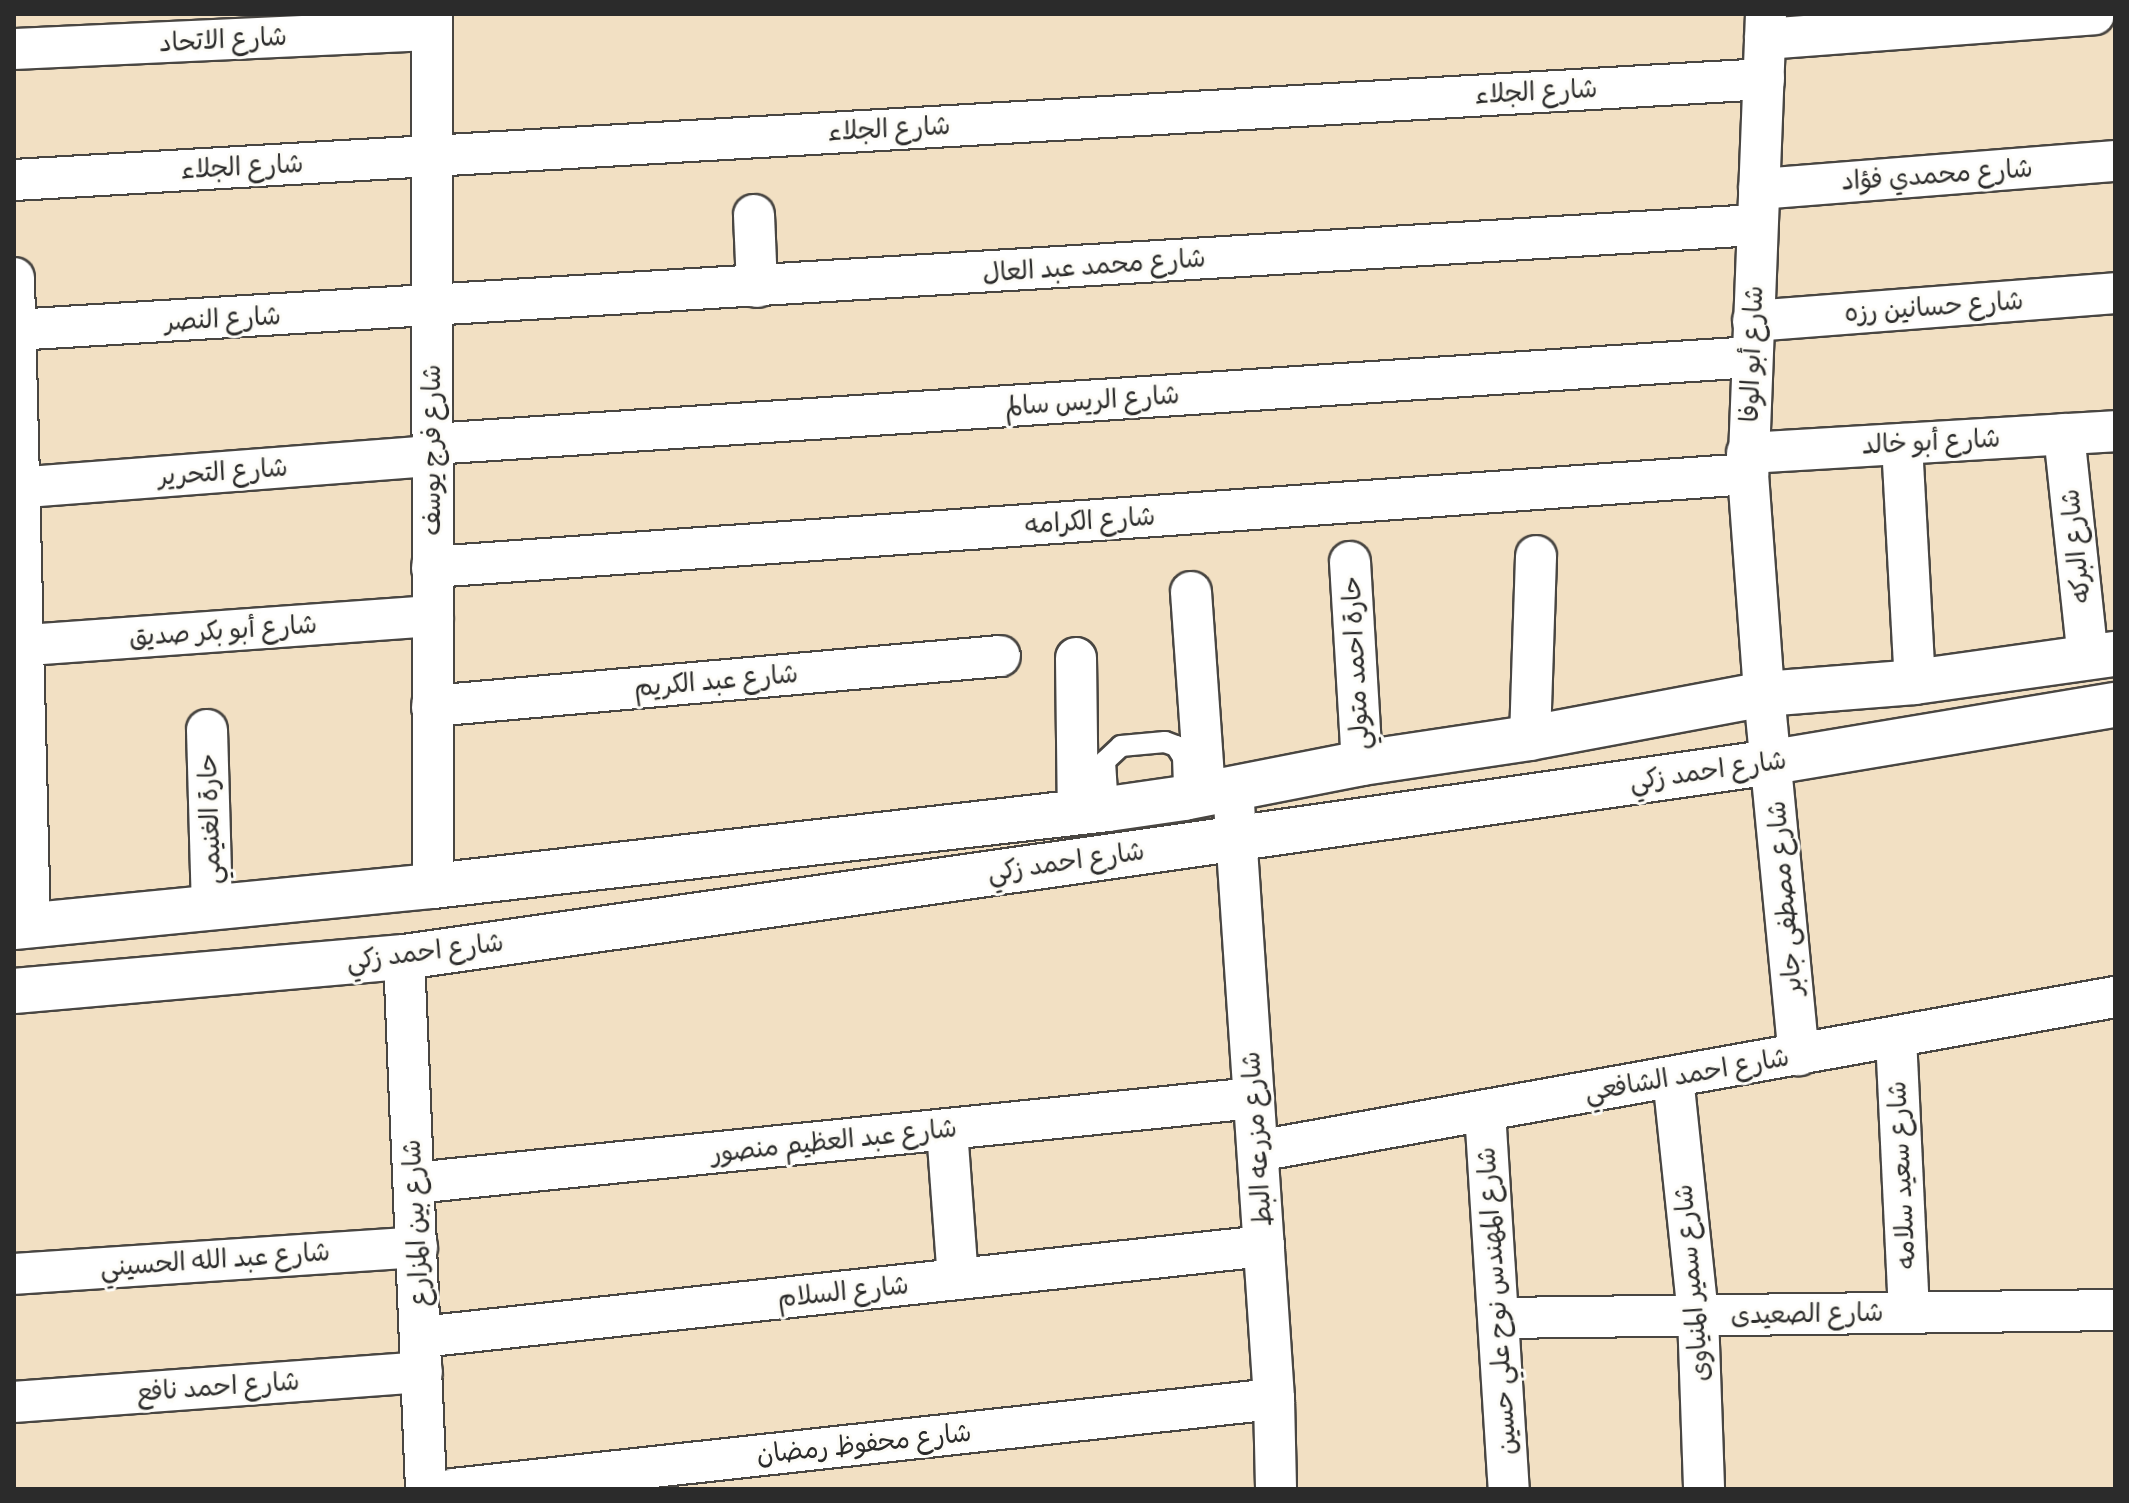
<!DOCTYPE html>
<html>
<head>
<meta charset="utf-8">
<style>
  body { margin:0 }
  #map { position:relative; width:2129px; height:1503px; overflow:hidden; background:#f2e0c3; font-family:Itim,"Playpen Sans Arabic",sans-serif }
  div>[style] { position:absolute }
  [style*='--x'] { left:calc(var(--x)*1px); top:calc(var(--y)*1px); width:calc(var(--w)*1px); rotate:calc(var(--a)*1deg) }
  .roads { filter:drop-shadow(2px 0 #494642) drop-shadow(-2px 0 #494642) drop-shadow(0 2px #494642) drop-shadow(0 -2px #494642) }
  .lane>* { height:20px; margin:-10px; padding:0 10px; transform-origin:10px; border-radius:10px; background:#fff }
  .street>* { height:40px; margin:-20px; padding:0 20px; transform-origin:20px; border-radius:20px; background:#fff }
  .secondary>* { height:44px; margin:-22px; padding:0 22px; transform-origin:22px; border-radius:22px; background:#fff }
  span { translate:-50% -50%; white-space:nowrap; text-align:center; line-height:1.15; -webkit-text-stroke:6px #fdfcf7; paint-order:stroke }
  .street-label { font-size:26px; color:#2b2b2b }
  .frame { position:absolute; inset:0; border:16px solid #2b2b2b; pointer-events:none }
</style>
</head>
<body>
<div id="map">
  <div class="roads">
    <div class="lane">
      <div style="--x:1108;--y:809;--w:48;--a:-93.6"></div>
      <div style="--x:1105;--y:761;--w:22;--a:-43"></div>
      <div style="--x:1121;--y:746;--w:44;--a:-5.2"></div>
      <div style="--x:1165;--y:742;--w:12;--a:20"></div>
      <div style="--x:1176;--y:746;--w:13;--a:58"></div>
      <div style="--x:1183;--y:757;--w:25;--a:88"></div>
    </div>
    <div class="street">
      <div style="--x:432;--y:14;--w:872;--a:89.93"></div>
      <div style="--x:1766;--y:14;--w:460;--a:92.2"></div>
      <div style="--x:1748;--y:474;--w:221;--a:85.8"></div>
      <div style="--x:1764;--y:694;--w:363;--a:84.5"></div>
      <div style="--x:1765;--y:39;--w:330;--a:-4.3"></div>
      <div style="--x:14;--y:49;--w:418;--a:-2.6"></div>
      <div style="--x:14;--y:180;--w:1753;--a:-3.3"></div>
      <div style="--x:1759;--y:189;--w:357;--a:-4.5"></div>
      <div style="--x:754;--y:215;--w:72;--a:87.6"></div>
      <div style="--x:14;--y:278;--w:648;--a:88.59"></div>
      <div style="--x:1753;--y:321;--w:363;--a:-4.4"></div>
      <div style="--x:14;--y:330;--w:1746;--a:-3.45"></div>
      <div style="--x:2064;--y:434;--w:225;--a:83.9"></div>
      <div style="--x:432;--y:444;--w:1323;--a:-3.77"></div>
      <div style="--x:1902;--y:444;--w:238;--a:86.9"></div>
      <div style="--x:1747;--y:453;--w:369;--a:-3.4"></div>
      <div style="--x:14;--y:488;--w:419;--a:-4.4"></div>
      <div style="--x:1350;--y:562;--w:201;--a:86.6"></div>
      <div style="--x:432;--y:567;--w:1319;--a:-4.04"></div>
      <div style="--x:1191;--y:592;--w:200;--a:86"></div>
      <div style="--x:14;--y:646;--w:420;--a:-4.1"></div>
      <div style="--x:1076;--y:658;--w:154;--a:89.3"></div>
      <div style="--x:432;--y:706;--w:570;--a:-5.03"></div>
      <div style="--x:207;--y:730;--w:177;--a:88.4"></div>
      <div style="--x:1530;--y:738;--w:182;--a:-88.1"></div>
      <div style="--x:1233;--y:789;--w:611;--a:86.15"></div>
      <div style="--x:1274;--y:1399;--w:90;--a:88.7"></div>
      <div style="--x:404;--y:957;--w:532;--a:87.63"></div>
      <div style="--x:1896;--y:1037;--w:276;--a:87.3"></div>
      <div style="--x:1673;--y:1077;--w:239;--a:84"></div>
      <div style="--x:1698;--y:1315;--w:174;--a:88"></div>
      <div style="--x:1485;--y:1112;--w:378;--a:86.4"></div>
      <div style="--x:947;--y:1130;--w:149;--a:85.8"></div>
      <div style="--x:1258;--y:1151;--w:871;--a:-10.19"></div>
      <div style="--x:414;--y:1183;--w:844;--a:-5.78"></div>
      <div style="--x:14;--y:1274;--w:404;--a:-3.8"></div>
      <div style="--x:1499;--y:1318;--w:616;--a:-0.74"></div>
      <div style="--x:421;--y:1337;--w:848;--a:-6.16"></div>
      <div style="--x:14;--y:1402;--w:409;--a:-4.2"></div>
      <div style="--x:453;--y:1489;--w:826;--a:-6.26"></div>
    </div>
    <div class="secondary">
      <div style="--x:14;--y:927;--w:421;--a:-5.6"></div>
      <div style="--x:433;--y:886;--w:679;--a:-6.51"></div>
      <div style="--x:1108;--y:809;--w:77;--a:-8.2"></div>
      <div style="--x:1184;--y:798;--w:181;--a:-11.1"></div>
      <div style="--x:1362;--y:763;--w:170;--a:-8.5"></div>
      <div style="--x:1530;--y:738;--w:238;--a:-10.6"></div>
      <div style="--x:1764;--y:694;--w:151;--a:-4.5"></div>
      <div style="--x:1915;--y:682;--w:202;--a:-8"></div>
      <div style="--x:14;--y:991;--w:391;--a:-5"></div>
      <div style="--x:404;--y:957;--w:1383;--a:-8.11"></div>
      <div style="--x:1773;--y:762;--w:347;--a:-9.5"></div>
    </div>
  </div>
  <div class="street-label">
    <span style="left:223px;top:40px;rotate:-3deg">شارع الاتحاد</span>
    <span style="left:1536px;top:92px;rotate:-3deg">شارع الجلاء</span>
    <span style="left:889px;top:129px;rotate:-3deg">شارع الجلاء</span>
    <span style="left:242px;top:167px;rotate:-3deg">شارع الجلاء</span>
    <span style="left:1937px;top:175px;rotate:-4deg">شارع محمدي فؤاد</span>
    <span style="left:1094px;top:266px;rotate:-4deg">شارع محمد عبد العال</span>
    <span style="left:1934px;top:307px;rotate:-4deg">شارع حسانين رزه</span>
    <span style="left:223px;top:319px;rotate:-3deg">شارع النصر</span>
    <span style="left:1752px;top:354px;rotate:-88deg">شارع أبو الوفا</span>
    <span style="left:1092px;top:401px;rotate:-4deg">شارع الريس سالم</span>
    <span style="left:1931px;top:442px;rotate:-3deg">شارع أبو خالد</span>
    <span style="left:432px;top:450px;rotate:-90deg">شارع فرج يوسف</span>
    <span style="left:223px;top:472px;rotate:-4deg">شارع التحرير</span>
    <span style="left:1090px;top:521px;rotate:-4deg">شارع الكرامه</span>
    <span style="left:2076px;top:546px;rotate:-96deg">شارع البركه</span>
    <span style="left:223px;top:631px;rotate:-4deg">شارع أبو بكر صديق</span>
    <span style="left:1356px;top:663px;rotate:-93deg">حارة احمد متولي</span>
    <span style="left:716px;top:681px;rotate:-5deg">شارع عبد الكريم</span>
    <span style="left:1708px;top:771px;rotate:-8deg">شارع احمد زكي</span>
    <span style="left:210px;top:819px;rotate:-92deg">حارة الغنيمي</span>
    <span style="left:1066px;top:862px;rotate:-8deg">شارع احمد زكي</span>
    <span style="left:1785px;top:898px;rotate:-95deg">شارع مصطفى جابر</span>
    <span style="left:425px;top:952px;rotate:-7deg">شارع احمد زكي</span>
    <span style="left:1687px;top:1075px;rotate:-10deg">شارع احمد الشافعي</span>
    <span style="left:1257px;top:1139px;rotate:-94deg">شارع مزرعه البط</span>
    <span style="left:834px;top:1141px;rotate:-6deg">شارع عبد العظيم منصور</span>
    <span style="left:1902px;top:1175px;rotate:-93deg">شارع سعيد سلامه</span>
    <span style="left:416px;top:1223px;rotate:-93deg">شارع بين المزارع</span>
    <span style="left:215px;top:1260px;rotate:-4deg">شارع عبد الله الحسيني</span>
    <span style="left:1692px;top:1283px;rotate:-95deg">شارع سمير المنياوى</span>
    <span style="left:843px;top:1292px;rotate:-6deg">شارع السلام</span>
    <span style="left:1497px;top:1301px;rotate:-94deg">شارع المهندس نوح علي حسين</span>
    <span style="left:1807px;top:1314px;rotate:-1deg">شارع الصعيدى</span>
    <span style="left:218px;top:1387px;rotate:-4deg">شارع احمد نافع</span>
    <span style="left:864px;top:1444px;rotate:-6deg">شارع محفوظ رمضان</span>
  </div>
  <div class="frame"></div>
</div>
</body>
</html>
